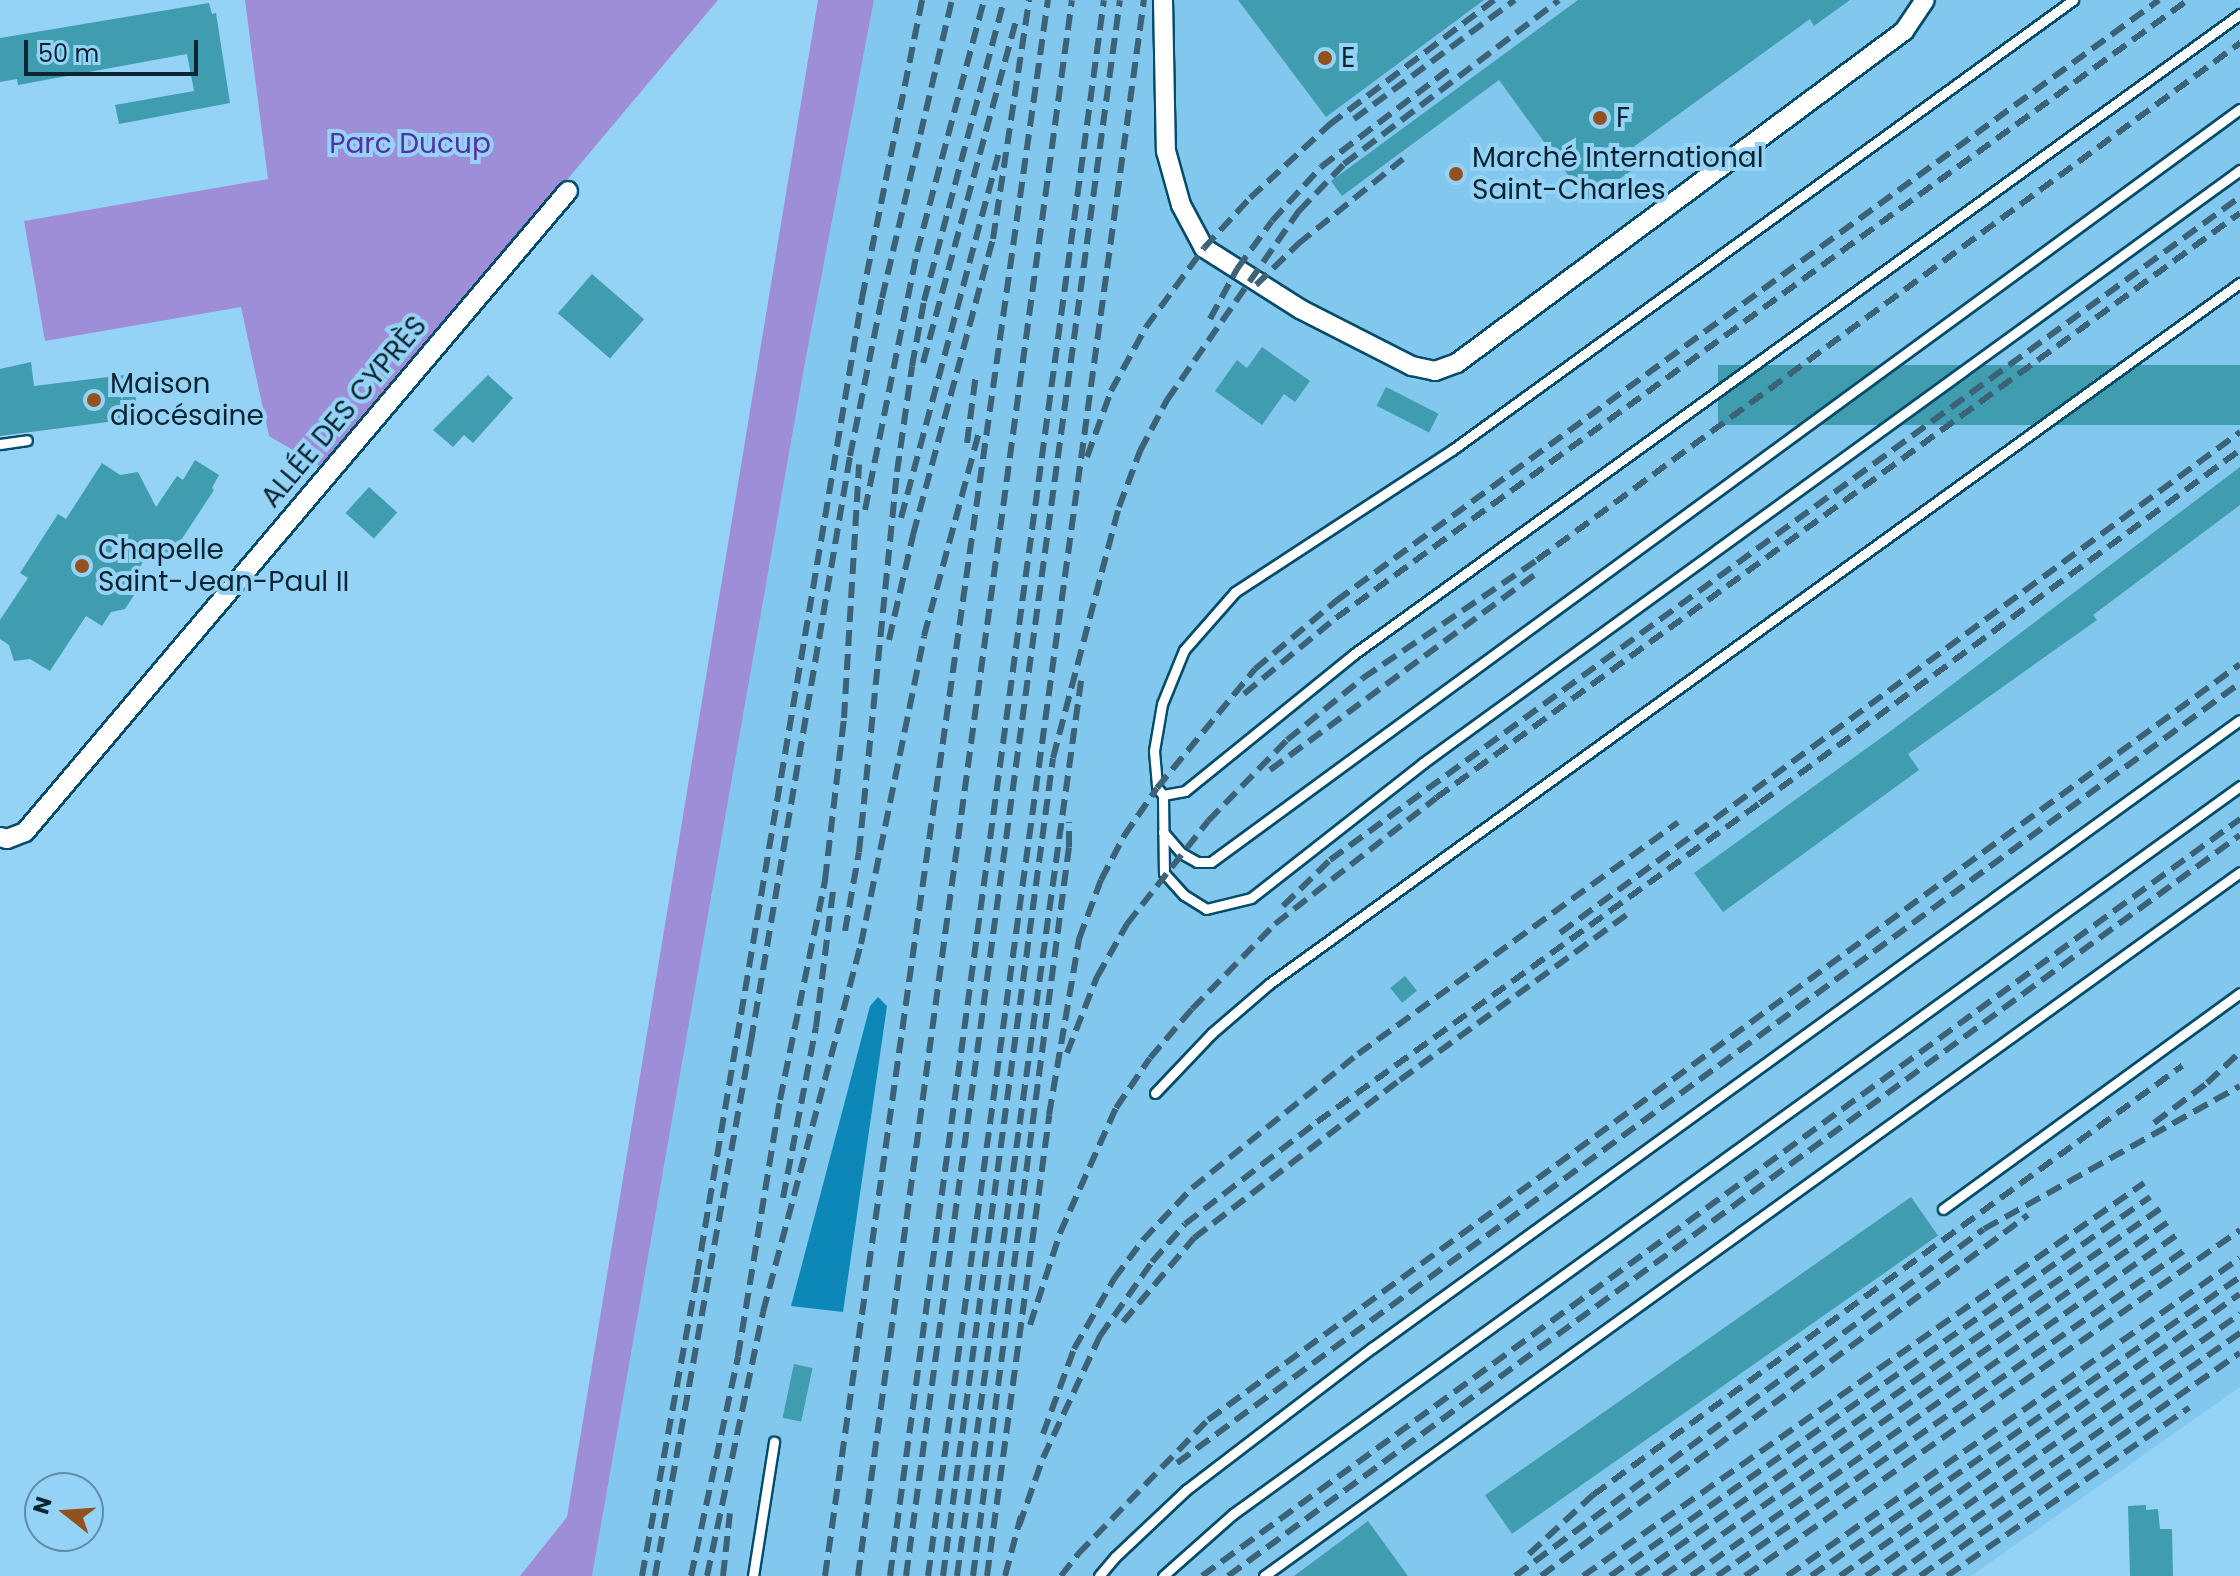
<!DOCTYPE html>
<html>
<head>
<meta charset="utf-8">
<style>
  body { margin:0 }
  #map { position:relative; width:2240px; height:1576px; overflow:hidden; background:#95d3f6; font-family:Poppins,sans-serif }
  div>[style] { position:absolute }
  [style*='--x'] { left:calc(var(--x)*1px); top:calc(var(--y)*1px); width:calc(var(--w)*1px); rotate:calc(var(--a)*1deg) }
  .built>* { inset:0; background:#82c7ed }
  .green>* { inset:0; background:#9e8ed7 }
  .water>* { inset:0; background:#0c87b8 }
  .building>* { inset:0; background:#409caf; transform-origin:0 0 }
  .roads { filter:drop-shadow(2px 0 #044c69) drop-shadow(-2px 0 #044c69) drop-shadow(0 2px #044c69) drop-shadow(0 -2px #044c69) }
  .service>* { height:9px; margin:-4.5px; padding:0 4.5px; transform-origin:4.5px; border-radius:4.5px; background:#fff }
  .minor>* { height:18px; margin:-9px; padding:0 9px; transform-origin:9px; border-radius:9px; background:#fff }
  .rail>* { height:6px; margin-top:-3px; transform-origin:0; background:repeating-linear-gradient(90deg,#3b6277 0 16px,transparent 0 24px) }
  .dots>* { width:22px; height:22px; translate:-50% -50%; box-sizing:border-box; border:4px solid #95d3f6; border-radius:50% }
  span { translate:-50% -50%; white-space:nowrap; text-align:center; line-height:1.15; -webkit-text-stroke:8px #95d3f6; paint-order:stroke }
  .poi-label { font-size:28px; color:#0b2532 }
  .left { translate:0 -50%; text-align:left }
  .park-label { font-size:28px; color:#592ea6 }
  .street-label { font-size:28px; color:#0b2532 }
  .north { position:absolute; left:24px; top:1472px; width:80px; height:80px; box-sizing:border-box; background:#95d3f6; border:2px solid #5e8da8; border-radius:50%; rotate:287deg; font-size:22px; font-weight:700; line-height:32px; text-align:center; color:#0b2532 }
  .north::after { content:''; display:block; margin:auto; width:28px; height:36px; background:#93511f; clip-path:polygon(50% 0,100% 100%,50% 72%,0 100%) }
  .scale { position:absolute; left:24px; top:40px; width:174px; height:36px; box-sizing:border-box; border:4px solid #0b2532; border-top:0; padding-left:10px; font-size:24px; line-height:28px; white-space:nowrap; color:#0b2532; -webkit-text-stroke:6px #95d3f6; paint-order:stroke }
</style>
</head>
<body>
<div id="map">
  <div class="built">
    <div style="clip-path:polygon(874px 0,2240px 0,2240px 1387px,1971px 1576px,592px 1576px,804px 368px)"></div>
  </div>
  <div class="green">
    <div style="clip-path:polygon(245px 0,718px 0,324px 469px,269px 436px,241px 307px,45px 341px,24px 221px,268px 179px)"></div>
    <div style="clip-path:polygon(818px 0,874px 0,804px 368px,592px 1576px,520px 1576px,567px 1517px)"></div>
  </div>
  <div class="water">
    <div style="clip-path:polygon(878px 997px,887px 1006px,843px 1312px,791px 1306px,870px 1006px)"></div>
  </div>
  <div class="building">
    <div style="clip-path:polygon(1238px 0,1484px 0,1326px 117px)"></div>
    <div style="clip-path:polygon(1578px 0,1850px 0,1814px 26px,1810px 19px,1621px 156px,1631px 171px,1587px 201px,1499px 80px,1342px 196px,1331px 181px)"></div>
    <div style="clip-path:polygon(209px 3px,212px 14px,216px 13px,230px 103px,119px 124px,115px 105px,194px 91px,187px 54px,18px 85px,17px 79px,0 82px,0 38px)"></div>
    <div style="left:592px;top:274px;width:69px;height:52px;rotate:41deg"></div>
    <div style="clip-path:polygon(1262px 347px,1310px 381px,1295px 402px,1284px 394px,1262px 425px,1215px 391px,1237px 360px,1247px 368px)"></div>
    <div style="clip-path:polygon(31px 362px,34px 386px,133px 374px,138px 418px,0 436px,0 369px)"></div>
    <div style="left:2240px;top:365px;width:60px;height:522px;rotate:90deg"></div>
    <div style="clip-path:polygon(488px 375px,513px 398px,473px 443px,464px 435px,453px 447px,433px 430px)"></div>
    <div style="left:1386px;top:387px;width:59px;height:21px;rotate:27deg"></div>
    <div style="clip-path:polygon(195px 460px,219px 475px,212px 488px,214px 490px,170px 557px,153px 546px,131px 581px,134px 595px,125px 609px,111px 612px,102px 626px,86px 616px,50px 671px,30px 659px,14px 661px,9px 645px,0 639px,0 620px,28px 578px,20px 573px,58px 514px,66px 519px,102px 463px,120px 475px,138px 472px,156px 507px,177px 476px,183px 480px)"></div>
    <div style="clip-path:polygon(2240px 467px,2240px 505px,2093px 615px,2097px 620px,1908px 754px,1919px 770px,1723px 912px,1694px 873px,1892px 730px)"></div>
    <div style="left:369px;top:487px;width:38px;height:35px;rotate:42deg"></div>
    <div style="left:1405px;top:976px;width:19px;height:19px;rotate:51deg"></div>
    <div style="left:1911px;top:1197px;width:47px;height:520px;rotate:55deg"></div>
    <div style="left:794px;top:1364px;width:19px;height:55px;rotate:12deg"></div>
    <div style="clip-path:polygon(2146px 1505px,2146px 1510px,2158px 1509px,2160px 1529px,2172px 1529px,2173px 1576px,2130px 1576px,2128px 1506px)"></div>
    <div style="clip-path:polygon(1368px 1521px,1408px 1576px,1294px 1576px)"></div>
  </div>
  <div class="roads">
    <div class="service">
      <div style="--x:2073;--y:0;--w:767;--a:144.07"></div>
      <div style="--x:1452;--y:450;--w:259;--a:146.8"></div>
      <div style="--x:1235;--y:592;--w:77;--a:131.3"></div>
      <div style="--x:1184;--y:650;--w:58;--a:112.2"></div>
      <div style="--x:1162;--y:704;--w:48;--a:99.7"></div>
      <div style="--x:1154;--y:751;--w:37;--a:85"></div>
      <div style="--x:1157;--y:788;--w:9;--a:49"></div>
      <div style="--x:1163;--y:795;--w:22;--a:-10"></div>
      <div style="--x:1185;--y:791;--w:218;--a:-39"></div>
      <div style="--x:1354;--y:654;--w:1093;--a:-35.84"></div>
      <div style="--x:0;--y:444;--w:27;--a:-8"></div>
      <div style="--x:1163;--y:795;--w:78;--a:89.3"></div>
      <div style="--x:1164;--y:873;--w:30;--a:48"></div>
      <div style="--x:1184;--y:895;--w:26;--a:32"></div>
      <div style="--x:1206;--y:909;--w:46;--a:-13.7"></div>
      <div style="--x:1251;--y:898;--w:219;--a:-38.1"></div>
      <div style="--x:1423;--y:763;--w:1010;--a:-35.97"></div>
      <div style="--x:1163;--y:832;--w:28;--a:49"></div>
      <div style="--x:1181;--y:853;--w:18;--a:29"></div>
      <div style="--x:1197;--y:862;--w:14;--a:0"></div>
      <div style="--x:1211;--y:862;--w:1275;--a:-36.2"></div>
      <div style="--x:1155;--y:1093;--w:83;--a:-46.5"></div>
      <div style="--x:1212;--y:1033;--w:75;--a:-40.7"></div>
      <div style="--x:1269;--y:984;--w:1198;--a:-35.83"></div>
      <div style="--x:1943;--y:1209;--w:367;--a:-36"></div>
      <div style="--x:753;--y:1576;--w:136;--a:-81.1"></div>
      <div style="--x:1099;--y:1576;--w:25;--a:-50"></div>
      <div style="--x:1115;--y:1557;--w:98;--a:-43.3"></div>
      <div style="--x:1186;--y:1490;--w:234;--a:-37.4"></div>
      <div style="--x:1372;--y:1348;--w:1071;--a:-35.89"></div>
      <div style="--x:1163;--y:1576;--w:94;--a:-41.5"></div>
      <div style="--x:1233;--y:1514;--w:1243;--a:-35.86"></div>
      <div style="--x:1264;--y:1576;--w:1203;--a:-35.8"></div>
    </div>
    <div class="minor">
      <div style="--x:1163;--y:0;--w:151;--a:88.9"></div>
      <div style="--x:1166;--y:151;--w:56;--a:74.5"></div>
      <div style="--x:1181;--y:205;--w:49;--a:61.9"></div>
      <div style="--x:1204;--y:248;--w:114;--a:32.4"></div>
      <div style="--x:1300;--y:309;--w:126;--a:27"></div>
      <div style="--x:1412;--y:366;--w:24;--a:12"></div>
      <div style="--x:1435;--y:371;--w:23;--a:-20"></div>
      <div style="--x:1457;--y:363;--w:557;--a:-36.6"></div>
      <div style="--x:1904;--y:31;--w:37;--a:-56"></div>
      <div style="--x:0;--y:837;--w:7;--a:16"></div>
      <div style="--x:7;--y:839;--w:19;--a:-21"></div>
      <div style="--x:25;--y:832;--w:840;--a:-49.73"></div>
    </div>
  </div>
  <div class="rail">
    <div style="--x:1354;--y:119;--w:200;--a:-36.5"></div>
    <div style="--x:1256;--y:285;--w:59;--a:-44.3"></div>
    <div style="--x:1298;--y:244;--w:135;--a:-39"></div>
    <div style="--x:1210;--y:319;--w:57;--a:-61.6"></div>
    <div style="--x:1237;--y:269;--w:59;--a:-53.9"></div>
    <div style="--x:1272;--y:221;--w:73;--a:-47.8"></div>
    <div style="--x:1321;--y:167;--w:166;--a:-37.4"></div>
    <div style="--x:923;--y:363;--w:355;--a:-74.8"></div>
    <div style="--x:967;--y:443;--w:70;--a:-82.6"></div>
    <div style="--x:1087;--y:457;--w:70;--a:-70"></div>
    <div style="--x:1111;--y:391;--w:73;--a:-61.3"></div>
    <div style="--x:1146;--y:327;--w:98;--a:-53.7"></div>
    <div style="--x:1204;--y:248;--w:68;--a:-47.4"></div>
    <div style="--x:1250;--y:198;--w:108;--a:-42.7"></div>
    <div style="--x:1329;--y:125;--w:207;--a:-37.1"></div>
    <div style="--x:865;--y:510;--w:263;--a:-78.6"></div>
    <div style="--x:917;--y:252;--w:261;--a:-75.1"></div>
    <div style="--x:901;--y:518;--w:376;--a:-75"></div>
    <div style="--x:889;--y:640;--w:108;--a:-77.1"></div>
    <div style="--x:913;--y:535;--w:307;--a:-74.9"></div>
    <div style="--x:993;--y:239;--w:242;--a:-81.4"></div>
    <div style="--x:1244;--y:694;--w:119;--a:-39.6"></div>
    <div style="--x:1336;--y:618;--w:1053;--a:-35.96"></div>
    <div style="--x:1270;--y:770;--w:335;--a:-36.4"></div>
    <div style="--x:1283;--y:906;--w:66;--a:-44.4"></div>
    <div style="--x:1330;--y:860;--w:1126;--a:-36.08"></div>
    <div style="--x:845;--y:931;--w:80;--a:-80"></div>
    <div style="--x:859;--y:852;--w:382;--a:-84.3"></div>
    <div style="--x:897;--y:472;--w:107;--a:-81.9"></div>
    <div style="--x:912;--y:366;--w:66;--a:-79.5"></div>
    <div style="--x:924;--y:301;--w:311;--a:-75.1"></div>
    <div style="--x:1560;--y:933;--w:845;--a:-36.38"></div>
    <div style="--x:1067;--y:1053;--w:82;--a:-68.5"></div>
    <div style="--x:1097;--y:977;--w:61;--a:-60.5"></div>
    <div style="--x:1127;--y:924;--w:131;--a:-51.8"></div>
    <div style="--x:1208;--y:821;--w:113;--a:-45.7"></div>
    <div style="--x:1287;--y:740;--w:98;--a:-39.2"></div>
    <div style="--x:1363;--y:678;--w:210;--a:-34.1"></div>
    <div style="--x:1537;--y:560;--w:873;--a:-36.33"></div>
    <div style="--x:2154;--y:1123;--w:66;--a:-37"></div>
    <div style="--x:2207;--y:1083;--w:45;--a:-43.2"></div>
    <div style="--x:783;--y:1198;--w:174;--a:-79.1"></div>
    <div style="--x:816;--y:1027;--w:138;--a:-82.9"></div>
    <div style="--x:1123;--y:1322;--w:110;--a:-49.8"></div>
    <div style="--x:1194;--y:1238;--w:260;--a:-37.5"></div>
    <div style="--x:1400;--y:1080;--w:288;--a:-36.1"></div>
    <div style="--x:1030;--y:1325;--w:97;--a:-71.9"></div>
    <div style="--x:1060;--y:1233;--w:137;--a:-65.9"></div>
    <div style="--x:1116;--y:1108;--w:60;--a:-55.8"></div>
    <div style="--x:1150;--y:1058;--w:65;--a:-49.4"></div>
    <div style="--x:1192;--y:1009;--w:119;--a:-45.7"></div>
    <div style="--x:1275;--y:924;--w:204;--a:-38"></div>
    <div style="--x:1436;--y:798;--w:994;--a:-36.04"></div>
    <div style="--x:1043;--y:1434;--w:90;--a:-70"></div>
    <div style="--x:1074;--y:1349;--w:81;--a:-60.3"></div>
    <div style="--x:1114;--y:1279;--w:49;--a:-53.4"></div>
    <div style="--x:1143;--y:1240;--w:71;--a:-46.7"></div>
    <div style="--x:1192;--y:1188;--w:213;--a:-38.9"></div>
    <div style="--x:1358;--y:1054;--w:395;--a:-35.9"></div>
    <div style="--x:1177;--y:1463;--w:1318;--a:-36.27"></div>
    <div style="--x:1019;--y:1526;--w:72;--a:-70.6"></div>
    <div style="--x:1043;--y:1458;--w:135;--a:-65"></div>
    <div style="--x:1100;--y:1336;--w:90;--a:-54.9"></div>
    <div style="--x:1152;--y:1262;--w:50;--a:-49"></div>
    <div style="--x:1185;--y:1224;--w:167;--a:-37.7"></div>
    <div style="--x:1317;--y:1122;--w:546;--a:-35.76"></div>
    <div style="--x:1760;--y:803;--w:596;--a:-36.33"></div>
    <div style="--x:1529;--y:1554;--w:87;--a:-42.7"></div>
    <div style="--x:1593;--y:1495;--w:729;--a:-36.07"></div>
    <div style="--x:642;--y:1576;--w:306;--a:-79.6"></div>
    <div style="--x:697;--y:1275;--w:991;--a:-80.41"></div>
    <div style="--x:862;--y:298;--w:304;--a:-78.6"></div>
    <div style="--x:655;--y:1576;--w:544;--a:-79.83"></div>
    <div style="--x:751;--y:1041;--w:593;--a:-80.39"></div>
    <div style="--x:850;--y:456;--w:161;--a:-78.6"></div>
    <div style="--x:882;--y:298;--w:306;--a:-76.8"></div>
    <div style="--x:691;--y:1576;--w:225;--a:-77.9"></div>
    <div style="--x:738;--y:1356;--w:259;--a:-80.7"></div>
    <div style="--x:780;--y:1100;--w:225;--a:-78.4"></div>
    <div style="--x:825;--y:880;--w:163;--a:-83.3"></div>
    <div style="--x:844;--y:718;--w:254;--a:-86.6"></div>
    <div style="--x:707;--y:1576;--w:270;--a:-78"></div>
    <div style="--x:763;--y:1312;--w:381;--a:-75.1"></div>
    <div style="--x:861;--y:944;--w:314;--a:-78.4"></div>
    <div style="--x:924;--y:636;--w:215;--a:-74.9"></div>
    <div style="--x:723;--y:1576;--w:63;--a:-83.7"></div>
    <div style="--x:825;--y:1576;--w:1592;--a:-81.95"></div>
    <div style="--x:858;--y:1576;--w:1590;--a:-82.27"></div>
    <div style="--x:890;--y:1576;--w:1590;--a:-82.27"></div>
    <div style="--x:906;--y:1576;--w:1590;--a:-82.27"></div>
    <div style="--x:928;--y:1576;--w:1591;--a:-82.2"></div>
    <div style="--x:943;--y:1576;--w:825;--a:-82.34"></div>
    <div style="--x:1053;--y:758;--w:260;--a:-75.3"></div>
    <div style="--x:1119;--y:507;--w:60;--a:-69.4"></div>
    <div style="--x:1140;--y:451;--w:58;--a:-62.1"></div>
    <div style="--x:1167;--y:400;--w:231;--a:-55.1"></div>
    <div style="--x:1299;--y:211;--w:65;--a:-46.2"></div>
    <div style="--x:1344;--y:164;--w:270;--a:-37.3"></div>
    <div style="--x:957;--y:1576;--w:904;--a:-82.11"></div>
    <div style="--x:973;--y:1576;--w:735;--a:-82.5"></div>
    <div style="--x:1069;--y:847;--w:25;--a:-90"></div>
    <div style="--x:987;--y:1576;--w:465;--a:-82.3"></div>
    <div style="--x:1049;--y:1115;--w:179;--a:-80.3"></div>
    <div style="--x:1079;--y:939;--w:63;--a:-69.6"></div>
    <div style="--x:1101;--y:880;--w:50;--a:-62.4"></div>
    <div style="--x:1124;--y:836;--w:58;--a:-55.5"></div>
    <div style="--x:1157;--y:788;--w:154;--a:-50.5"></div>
    <div style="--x:1255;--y:669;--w:106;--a:-40"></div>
    <div style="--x:1336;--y:601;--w:1019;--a:-36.14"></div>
    <div style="--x:1005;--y:1576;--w:62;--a:-75.1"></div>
    <div style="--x:1061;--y:1576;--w:28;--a:-52"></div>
    <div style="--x:1078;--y:1554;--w:187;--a:-45.9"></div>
    <div style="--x:1208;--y:1420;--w:1279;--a:-36.22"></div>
    <div style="--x:1202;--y:1576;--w:1285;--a:-36.1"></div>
    <div style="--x:1228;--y:1576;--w:1254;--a:-36.21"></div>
    <div style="--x:1515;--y:1576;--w:583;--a:-36.5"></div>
    <div style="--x:1984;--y:1229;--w:293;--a:-29.2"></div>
    <div style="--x:1541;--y:1576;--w:606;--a:-36.55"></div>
    <div style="--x:1583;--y:1576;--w:685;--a:-35.01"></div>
    <div style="--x:1610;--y:1576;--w:660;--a:-35.06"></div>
    <div style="--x:1636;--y:1576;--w:640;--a:-35.01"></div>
    <div style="--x:1663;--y:1576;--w:617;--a:-35.03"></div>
    <div style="--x:1691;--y:1576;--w:594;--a:-35.06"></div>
    <div style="--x:1717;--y:1576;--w:570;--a:-34.86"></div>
    <div style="--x:1745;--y:1576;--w:604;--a:-34.95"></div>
    <div style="--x:1787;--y:1576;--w:553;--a:-35.07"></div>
    <div style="--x:1811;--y:1576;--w:523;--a:-34.88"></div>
    <div style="--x:1840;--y:1576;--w:489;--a:-35.2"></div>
    <div style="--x:1866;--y:1576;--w:457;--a:-35"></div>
    <div style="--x:1893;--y:1576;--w:424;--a:-35"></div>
    <div style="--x:1920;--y:1576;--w:390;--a:-34.9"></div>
    <div style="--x:1947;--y:1576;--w:295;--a:-34.8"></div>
  </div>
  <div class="dots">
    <div style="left:1325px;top:58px;background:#93511f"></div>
    <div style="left:1600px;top:118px;background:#93511f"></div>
    <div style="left:1456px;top:174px;background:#93511f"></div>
    <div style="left:94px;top:400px;background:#93511f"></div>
    <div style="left:82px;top:566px;background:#93511f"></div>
  </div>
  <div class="poi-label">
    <span class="left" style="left:1341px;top:58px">E</span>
    <span class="left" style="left:1616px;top:118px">F</span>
    <span class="left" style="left:1472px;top:174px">Marché International<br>Saint-Charles</span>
    <span class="left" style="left:110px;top:400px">Maison<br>diocésaine</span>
    <span class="left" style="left:98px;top:566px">Chapelle<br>Saint-Jean-Paul II</span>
  </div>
  <div class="park-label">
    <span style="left:410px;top:144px">Parc Ducup</span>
  </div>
  <div class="street-label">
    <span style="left:344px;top:412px;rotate:-50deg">ALLÉE DES CYPRÈS</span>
  </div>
  <div class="north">N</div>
  <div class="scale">50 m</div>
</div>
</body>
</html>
